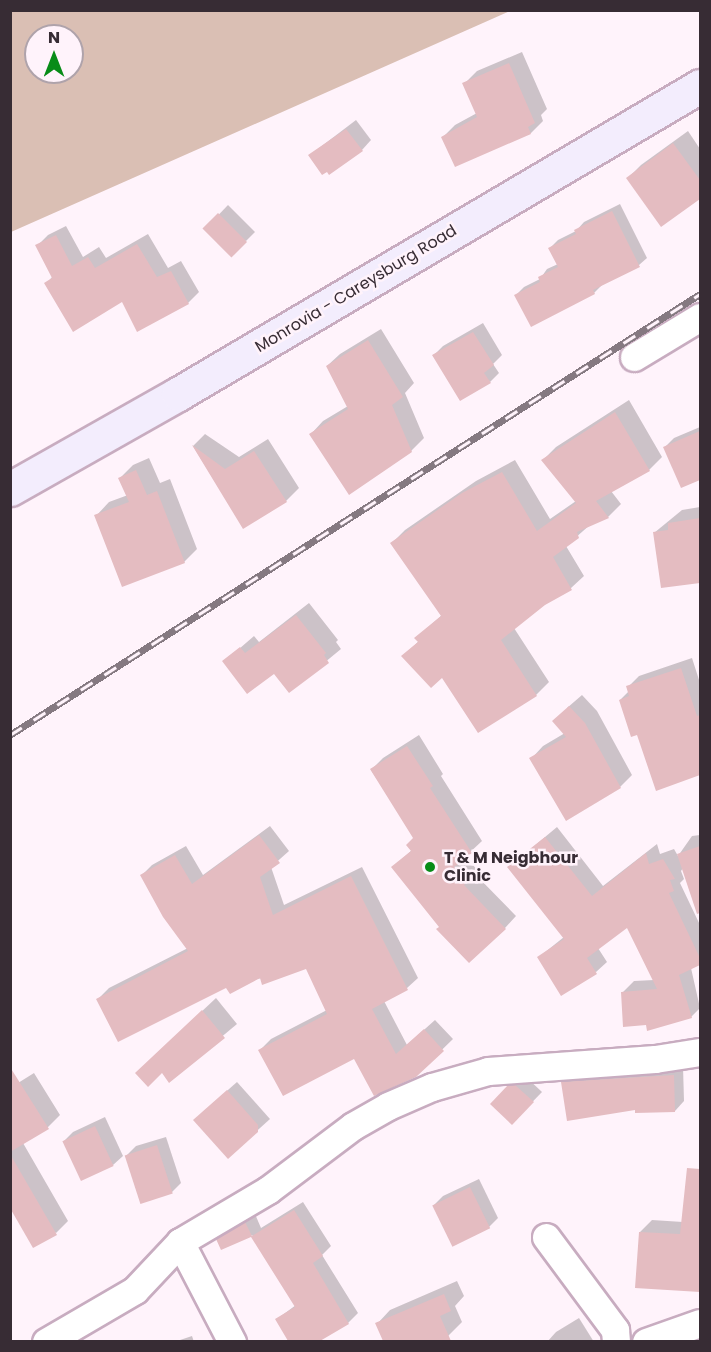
<!DOCTYPE html>
<html>
<head>
<meta charset="utf-8">
<style>
  body { margin:0 }
  #map { position:relative; width:711px; height:1352px; overflow:hidden; background:#fff3fb; font-family:Poppins,sans-serif }
  div>[style] { position:absolute }
  [style*='--x'] { left:calc(var(--x)*1px); top:calc(var(--y)*1px); width:calc(var(--w)*1px); rotate:calc(var(--a)*1deg) }
  .green>* { inset:0; background:#dabfb4 }
  .shadow>* { inset:0; background:#0003 }
  .building>* { inset:0; background:#e4bcc1; transform-origin:0 0 }
  .roads { filter:drop-shadow(2px 0 #c8acc0) drop-shadow(-2px 0 #c8acc0) drop-shadow(0 2px #c8acc0) drop-shadow(0 -2px #c8acc0) }
  .minor>* { height:27px; margin:-13.5px; padding:0 13.5px; transform-origin:13.5px; border-radius:13.5px; background:#fff }
  .secondary>* { height:33px; margin:-16.5px; padding:0 16.5px; transform-origin:16.5px; border-radius:16.5px; background:#f3edfd }
  .rail>* { height:7px; margin-top:-3.5px; transform-origin:0; background:repeating-linear-gradient(90deg,#fff3fb 0 14px,#857981 0 28px); box-sizing:border-box; border-block:2px solid #857981 }
  .dots>* { width:16px; height:16px; translate:-50% -50%; box-sizing:border-box; border:3px solid #fff3fb; border-radius:50% }
  span { translate:-50% -50%; white-space:nowrap; text-align:center; line-height:1.15; -webkit-text-stroke:5px #fff3fb; paint-order:stroke }
  .street-label { font-size:16px; color:#372c34 }
  .poi-label { font-size:16px; color:#372c34; font-weight:700 }
  .left { translate:0 -50%; text-align:left }
  .frame { position:absolute; inset:0; border:12px solid #372c34; pointer-events:none }
  .north { position:absolute; left:24px; top:24px; width:60px; height:60px; box-sizing:border-box; background:#fff3fb; border:2px solid #afa3ab; border-radius:50%; rotate:0deg; font-size:16px; font-weight:700; line-height:24px; text-align:center; color:#372c34 }
  .north::after { content:''; display:block; margin:auto; width:21px; height:27px; background:#088c18; clip-path:polygon(50% 0,100% 100%,50% 72%,0 100%) }
</style>
</head>
<body>
<div id="map">
  <div class="green">
    <div style="clip-path:polygon(evenodd,11px 10px,510px 10px,510px 11px,11px 232px,11px 10px,36px 36px,72px 36px,72px 72px,36px 72px,36px 36px)"></div>
  </div>
  <div class="shadow">
    <div style="clip-path:polygon(522px 52px,547px 109px,541px 115px,543px 121px,531px 133px,456px 165px,443px 137px,455px 125px,477px 113px,464px 84px,477px 71px)"></div>
    <div style="clip-path:polygon(356px 120px,371px 140px,362px 150px,310px 155px)"></div>
    <div style="clip-path:polygon(688px 131px,700px 149px,700px 197px,662px 225px,628px 178px,641px 165px)"></div>
    <div style="clip-path:polygon(620px 204px,647px 258px,639px 265px,602px 285px,594px 293px,516px 295px,524px 287px,540px 279px,547px 269px,558px 264px,550px 248px,558px 240px,576px 231px,584px 222px)"></div>
    <div style="clip-path:polygon(228px 205px,255px 232px,246px 241px,205px 229px)"></div>
    <div style="clip-path:polygon(66px 226px,83px 257px,99px 247px,106px 258px,148px 234px,168px 268px,181px 261px,199px 292px,188px 303px,123px 300px,46px 284px,53px 276px,37px 246px,48px 235px)"></div>
    <div style="clip-path:polygon(483px 323px,502px 355px,493px 364px,499px 373px,490px 382px,434px 355px,443px 346px)"></div>
    <div style="clip-path:polygon(381px 329px,414px 383px,405px 393px,424px 438px,411px 451px,311px 434px,323px 421px,348px 406px,327px 366px,340px 354px)"></div>
    <div style="clip-path:polygon(629px 400px,662px 457px,649px 470px,611px 491px,621px 504px,608px 517px,591px 524px,566px 546px,584px 576px,571px 588px,544px 604px,514px 628px,549px 682px,536px 695px,443px 676px,403px 656px,419px 641px,416px 638px,442px 615px,392px 543px,405px 530px,476px 481px,515px 460px,550px 519px,576px 501px,543px 460px,556px 447px)"></div>
    <div style="clip-path:polygon(700px 427px,700px 475px,681px 484px,665px 447px,674px 438px)"></div>
    <div style="clip-path:polygon(205px 434px,239px 457px,268px 439px,299px 488px,286px 501px,243px 527px,193px 446px)"></div>
    <div style="clip-path:polygon(149px 458px,160px 483px,170px 479px,197px 549px,184px 562px,96px 516px,109px 502px,128px 495px,120px 478px,133px 465px)"></div>
    <div style="clip-path:polygon(700px 507px,700px 581px,662px 587px,654px 533px,682px 510px)"></div>
    <div style="clip-path:polygon(309px 603px,338px 640px,336px 642px,341px 649px,290px 691px,274px 672px,224px 662px,254px 636px,259px 642px)"></div>
    <div style="clip-path:polygon(692px 658px,700px 683px,700px 774px,657px 789px,638px 733px,620px 700px,629px 691px,628px 687px,639px 676px)"></div>
    <div style="clip-path:polygon(582px 695px,597px 711px,632px 775px,620px 787px,531px 759px,543px 746px,565px 733px,567px 708px)"></div>
    <div style="clip-path:polygon(419px 735px,443px 774px,441px 776px,482px 841px,466px 856px,477px 870px,474px 873px,516px 916px,505px 928px,441px 927px,393px 867px,412px 850px,415px 838px,371px 770px,383px 758px)"></div>
    <div style="clip-path:polygon(270px 826px,289px 851px,271px 867px,284px 905px,362px 867px,418px 978px,407px 988px,384px 1001px,407px 1045px,435px 1020px,453px 1039px,415px 1076px,355px 1057px,260px 1050px,271px 1039px,327px 1010px,307px 968px,226px 986px,98px 999px,109px 988px,188px 948px,142px 875px,152px 865px,186px 846px,203px 875px)"></div>
    <div style="clip-path:polygon(557px 827px,603px 886px,657px 844px,660px 854px,674px 849px,678px 856px,692px 836px,700px 835px,700px 874px,686px 876px,683px 868px,681px 871px,684px 879px,680px 883px,700px 925px,700px 963px,691px 968px,700px 1008px,691px 1017px,623px 992px,634px 981px,654px 980px,627px 925px,598px 948px,607px 962px,596px 972px,539px 957px,564px 937px,509px 867px)"></div>
    <div style="clip-path:polygon(216px 998px,237px 1024px,170px 1080px,150px 1060px)"></div>
    <div style="clip-path:polygon(683px 1066px,684px 1101px,675px 1111px,637px 1108px,562px 1082px,572px 1073px)"></div>
    <div style="clip-path:polygon(34px 1073px,60px 1115px,48px 1127px,23px 1143px,68px 1221px,56px 1233px,10px 1205px,10px 1088px)"></div>
    <div style="clip-path:polygon(525px 1076px,542px 1092px,512px 1123px,492px 1104px,519px 1077px)"></div>
    <div style="clip-path:polygon(237px 1082px,270px 1119px,228px 1157px,204px 1111px)"></div>
    <div style="clip-path:polygon(105px 1117px,123px 1156px,113px 1165px,64px 1141px,73px 1132px)"></div>
    <div style="clip-path:polygon(166px 1137px,181px 1183px,172px 1192px,126px 1156px,136px 1146px)"></div>
    <div style="clip-path:polygon(700px 1175px,700px 1290px,637px 1287px,640px 1232px,652px 1220px,683px 1222px,694px 1181px)"></div>
    <div style="clip-path:polygon(479px 1179px,498px 1218px,489px 1227px,434px 1205px,443px 1196px)"></div>
    <div style="clip-path:polygon(303px 1202px,331px 1246px,322px 1255px,358px 1313px,348px 1323px,317px 1342px,290px 1342px,277px 1319px,296px 1305px,252px 1235px,222px 1248px,218px 1239px,227px 1230px,255px 1214px,261px 1228px)"></div>
    <div style="clip-path:polygon(457px 1281px,464px 1296px,455px 1306px,462px 1322px,448px 1336px,436px 1342px,384px 1342px,377px 1324px,390px 1310px)"></div>
    <div style="clip-path:polygon(579px 1318px,594px 1342px,547px 1342px,556px 1332px)"></div>
    <div style="clip-path:polygon(700px 1335px,700px 1342px,681px 1342px)"></div>
    <div style="clip-path:polygon(192px 1336px,194px 1342px,174px 1342px)"></div>
  </div>
  <div class="building">
    <div style="clip-path:polygon(509px 63px,535px 123px,528px 127px,531px 134px,455px 167px,441px 137px,477px 117px,462px 83px)"></div>
    <div style="clip-path:polygon(346px 129px,363px 151px,329px 175px,327px 172px,322px 175px,308px 155px)"></div>
    <div style="clip-path:polygon(673px 143px,700px 180px,700px 199px,661px 227px,626px 178px)"></div>
    <div style="clip-path:polygon(612px 211px,640px 267px,593px 290px,595px 294px,531px 327px,514px 295px,540px 282px,538px 277px,558px 267px,548px 248px,576px 234px,574px 230px)"></div>
    <div style="left:218px;top:213px;width:41px;height:22px;rotate:45deg"></div>
    <div style="clip-path:polygon(56px 235px,72px 266px,88px 257px,95px 268px,137px 244px,157px 277px,171px 271px,189px 304px,137px 332px,122px 302px,73px 332px,44px 283px,52px 278px,35px 245px)"></div>
    <div style="clip-path:polygon(473px 332px,494px 365px,484px 373px,491px 383px,460px 401px,432px 355px)"></div>
    <div style="clip-path:polygon(368px 340px,403px 397px,392px 405px,412px 452px,349px 495px,309px 434px,348px 409px,326px 366px)"></div>
    <div style="clip-path:polygon(615px 412px,650px 471px,596px 501px,609px 518px,577px 532px,579px 538px,553px 557px,572px 590px,545px 605px,501px 640px,537px 696px,478px 733px,442px 678px,431px 688px,401px 656px,418px 642px,414px 638px,441px 616px,390px 543px,462px 493px,502px 472px,537px 531px,576px 503px,541px 460px)"></div>
    <div style="clip-path:polygon(700px 431px,700px 480px,681px 488px,663px 447px)"></div>
    <div style="clip-path:polygon(192px 445px,225px 469px,254px 451px,287px 502px,243px 529px)"></div>
    <div style="clip-path:polygon(136px 470px,147px 495px,157px 491px,185px 563px,122px 587px,94px 515px,129px 502px,118px 478px)"></div>
    <div style="clip-path:polygon(700px 518px,700px 583px,661px 588px,653px 532px,668px 530px,668px 523px)"></div>
    <div style="clip-path:polygon(296px 615px,326px 653px,324px 655px,329px 663px,289px 693px,274px 674px,247px 694px,222px 661px,240px 647px,245px 653px)"></div>
    <div style="clip-path:polygon(681px 668px,697px 716px,700px 715px,700px 775px,656px 791px,637px 735px,631px 737px,619px 700px,629px 696px,626px 686px)"></div>
    <div style="clip-path:polygon(569px 706px,585px 723px,621px 788px,566px 821px,529px 758px,566px 737px,552px 721px)"></div>
    <div style="clip-path:polygon(407px 746px,433px 786px,430px 788px,472px 853px,454px 867px,467px 882px,464px 885px,506px 929px,469px 963px,436px 929px,439px 927px,391px 867px,411px 851px,406px 845px,413px 838px,370px 769px)"></div>
    <div style="clip-path:polygon(259px 835px,280px 863px,260px 877px,273px 915px,351px 876px,408px 990px,372px 1009px,396px 1054px,424px 1029px,444px 1051px,416px 1077px,374px 1096px,354px 1059px,283px 1096px,258px 1050px,327px 1014px,306px 969px,262px 985px,260px 978px,230px 994px,226px 988px,118px 1042px,96px 999px,188px 951px,163px 917px,140px 875px,175px 855px,192px 884px)"></div>
    <div style="clip-path:polygon(545px 837px,592px 896px,646px 853px,649px 864px,663px 859px,675px 879px,670px 880px,674px 891px,669px 893px,700px 958px,700px 965px,679px 975px,692px 1018px,647px 1031px,646px 1025px,623px 1027px,621px 992px,657px 989px,627px 928px,587px 958px,597px 974px,561px 996px,537px 957px,564px 939px,507px 867px)"></div>
    <div style="clip-path:polygon(700px 846px,700px 913px,697px 914px,677px 854px)"></div>
    <div style="clip-path:polygon(202px 1010px,225px 1038px,169px 1083px,162px 1073px,148px 1087px,135px 1073px)"></div>
    <div style="clip-path:polygon(10px 1067px,49px 1129px,10px 1152px)"></div>
    <div style="clip-path:polygon(674px 1075px,675px 1112px,635px 1113px,635px 1110px,567px 1121px,561px 1082px)"></div>
    <div style="clip-path:polygon(508px 1085px,515px 1085px,534px 1102px,512px 1125px,490px 1104px)"></div>
    <div style="clip-path:polygon(227px 1090px,258px 1125px,258px 1132px,228px 1159px,193px 1120px)"></div>
    <div style="left:95px;top:1126px;width:44px;height:36px;rotate:65deg"></div>
    <div style="left:157px;top:1145px;width:51px;height:34px;rotate:72deg"></div>
    <div style="clip-path:polygon(10px 1154px,57px 1235px,33px 1248px,10px 1208px)"></div>
    <div style="clip-path:polygon(687px 1168px,700px 1169px,700px 1292px,635px 1288px,639px 1232px,680px 1234px)"></div>
    <div style="left:470px;top:1187px;width:46px;height:42px;rotate:64deg"></div>
    <div style="clip-path:polygon(294px 1210px,323px 1256px,313px 1263px,349px 1324px,320px 1341px,288px 1341px,275px 1319px,295px 1307px,251px 1237px,221px 1250px,216px 1239px,245px 1222px,252px 1236px)"></div>
    <div style="clip-path:polygon(444px 1294px,451px 1311px,440px 1316px,451px 1341px,383px 1341px,375px 1323px)"></div>
  </div>
  <div class="roads">
    <div class="minor">
      <div style="--x:634;--y:357;--w:77;--a:-31.2"></div>
      <div style="--x:546;--y:1237;--w:116;--a:53.4"></div>
      <div style="--x:615;--y:1330;--w:12;--a:85"></div>
      <div style="--x:180;--y:1242;--w:113;--a:62.5"></div>
      <div style="--x:46;--y:1342;--w:103;--a:-30.3"></div>
      <div style="--x:135;--y:1290;--w:66;--a:-46.8"></div>
      <div style="--x:180;--y:1242;--w:102;--a:-30.6"></div>
      <div style="--x:268;--y:1190;--w:106;--a:-37"></div>
      <div style="--x:353;--y:1126;--w:40;--a:-29.7"></div>
      <div style="--x:388;--y:1106;--w:48;--a:-23.4"></div>
      <div style="--x:432;--y:1087;--w:58;--a:-15.9"></div>
      <div style="--x:488;--y:1071;--w:167;--a:-4.1"></div>
      <div style="--x:655;--y:1059;--w:46;--a:-8.8"></div>
      <div style="--x:646;--y:1342;--w:57;--a:-19.4"></div>
    </div>
    <div class="secondary">
      <div style="--x:10;--y:489;--w:193;--a:-29.5"></div>
      <div style="--x:178;--y:394;--w:606;--a:-30.54"></div>
    </div>
  </div>
  <div class="rail">
    <div style="--x:10;--y:735;--w:819;--a:-32.58"></div>
  </div>
  <div class="dots">
    <div style="left:430px;top:867px;background:#088c18"></div>
  </div>
  <div class="street-label">
    <span style="left:356px;top:289px;rotate:-31deg">Monrovia - Careysburg Road</span>
  </div>
  <div class="poi-label">
    <span class="left" style="left:444px;top:867px">T &amp; M Neigbhour<br>Clinic</span>
  </div>
  <div class="frame"></div>
  <div class="north">N</div>
</div>
</body>
</html>
